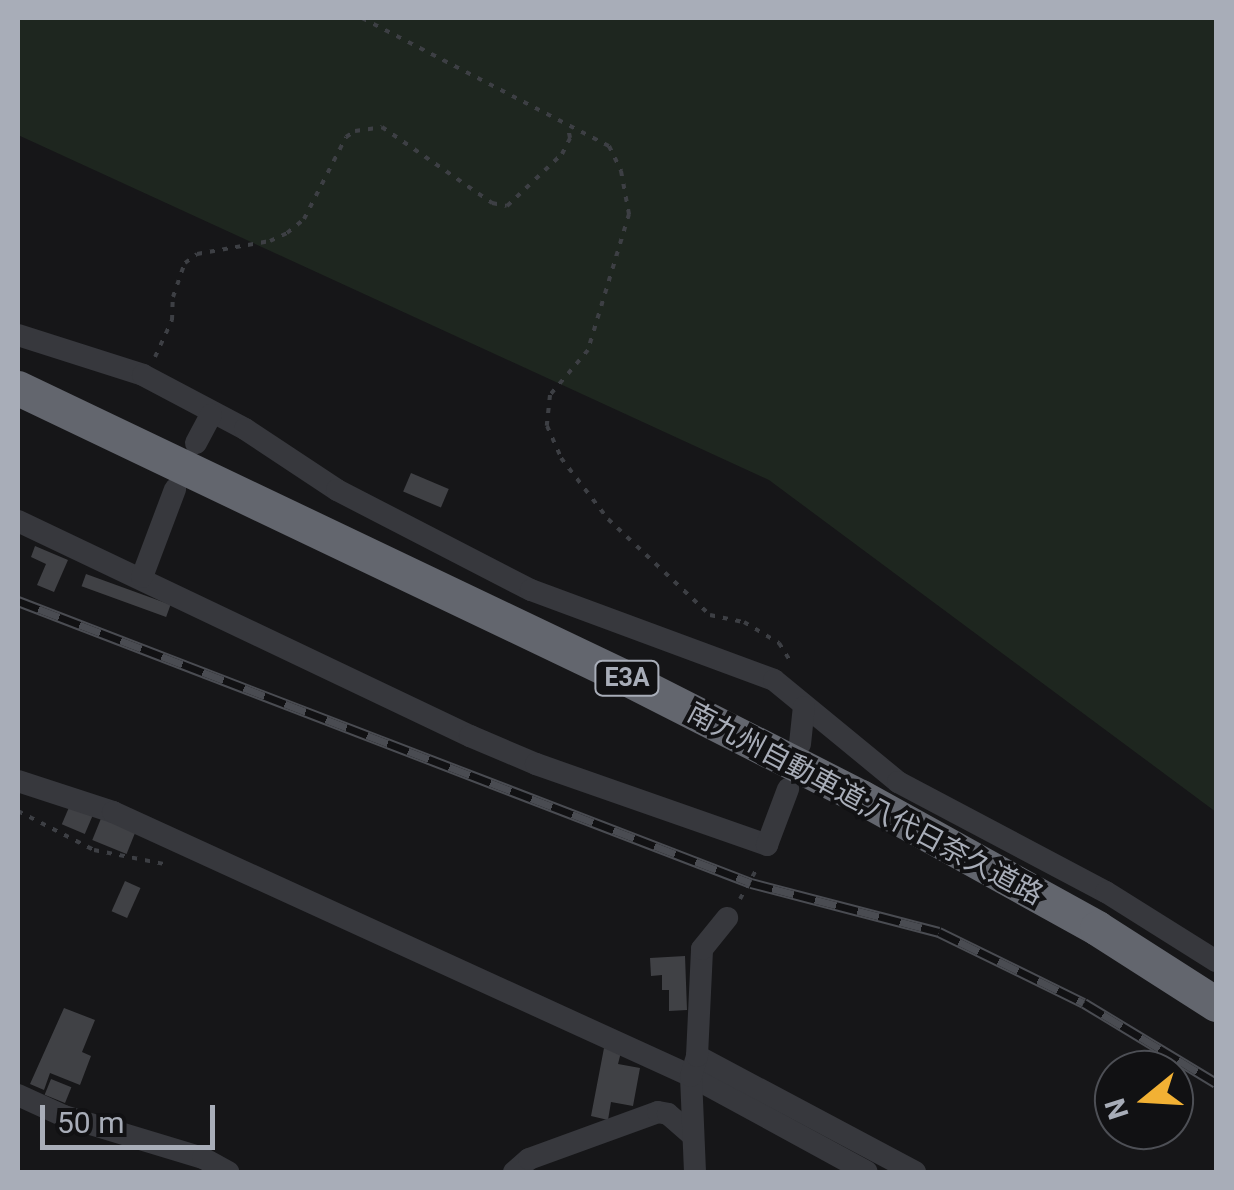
<!DOCTYPE html>
<html>
<head>
<meta charset="utf-8">
<style>
  body { margin:0 }
  #map { position:relative; width:1234px; height:1190px; overflow:hidden; background:#161618; font-family:Roboto,"Noto Sans JP",sans-serif }
  div>[style] { position:absolute }
  [style*='--x'] { left:calc(var(--x)*1px); top:calc(var(--y)*1px); width:calc(var(--w)*1px); rotate:calc(var(--a)*1deg) }
  .green>* { inset:0; background:#1e261f }
  .building>* { inset:0; background:#404145; transform-origin:0 0 }
  .path>* { height:4px; margin-top:-2px; transform-origin:0; background:repeating-linear-gradient(90deg,#3d3f44 0 5px,transparent 0 13px) }
  .minor>* { height:22px; margin:-11px; padding:0 11px; transform-origin:11px; border-radius:11px; background:#37383d }
  .highway>* { height:35px; margin:-17.5px; padding:0 17.5px; transform-origin:17.5px; border-radius:17.5px; background:#63666e }
  .rail>* { height:11px; margin-top:-5.5px; transform-origin:0; background:repeating-linear-gradient(90deg,#111113 0 22px,#4a4c52 0 44px); box-sizing:border-box; border-block:2px solid #4a4c52 }
  span { translate:-50% -50%; white-space:nowrap; text-align:center; line-height:1.15; -webkit-text-stroke:8px #111113; paint-order:stroke }
  .shield-label span { padding:2px 8px; background:#111113; border:2px solid; border-radius:8px; -webkit-text-stroke-width:0 }
  .shield-label { font-size:25px; color:#a8adb8; font-weight:700 }
  .street-label { font-size:28px; color:#a8adb8 }
  .frame { position:absolute; inset:0; border:20px solid #a8adb8; pointer-events:none }
  .north { position:absolute; left:1094px; top:1050px; width:100px; height:100px; box-sizing:border-box; background:#111113; border:2px solid #4d4f55; border-radius:50%; rotate:252deg; font-size:28px; font-weight:700; line-height:40px; text-align:center; color:#a8adb8 }
  .north::after { content:''; display:block; margin:auto; width:35px; height:45px; background:#f2b134; clip-path:polygon(50% 0,100% 100%,50% 72%,0 100%) }
  .scale { position:absolute; left:40px; top:1105px; width:175px; height:45px; box-sizing:border-box; border:5px solid #a8adb8; border-top:0; padding-left:12px; font-size:30px; line-height:35px; white-space:nowrap; color:#a8adb8; -webkit-text-stroke:8px #111113; paint-order:stroke }
</style>
</head>
<body>
<div id="map">
  <div class="green">
    <div style="clip-path:polygon(18px 18px,1216px 18px,1216px 812px,769px 480px,18px 135px)"></div>
  </div>
  <div class="building">
    <div style="left:411px;top:473px;width:41px;height:20px;rotate:23deg"></div>
    <div style="clip-path:polygon(35px 546px,68px 560px,54px 592px,37px 585px,46px 564px,31px 557px)"></div>
    <div style="left:86px;top:574px;width:90px;height:13px;rotate:20deg"></div>
    <div style="left:70px;top:805px;width:25px;height:21px;rotate:23deg"></div>
    <div style="left:102px;top:816px;width:37px;height:26px;rotate:22deg"></div>
    <div style="left:125px;top:881px;width:17px;height:33px;rotate:24deg"></div>
    <div style="clip-path:polygon(685px 956px,687px 1010px,669px 1011px,669px 990px,662px 990px,662px 975px,651px 976px,650px 958px)"></div>
    <div style="clip-path:polygon(64px 1008px,95px 1020px,82px 1052px,91px 1056px,80px 1085px,50px 1073px,44px 1090px,30px 1084px)"></div>
    <div style="clip-path:polygon(604px 1048px,621px 1052px,618px 1064px,640px 1068px,633px 1106px,611px 1102px,608px 1120px,591px 1116px)"></div>
    <div style="left:51px;top:1079px;width:22px;height:17px;rotate:22deg"></div>
  </div>
  <div class="path">
    <div style="--x:362;--y:18;--w:278;--a:27.4"></div>
    <div style="--x:609;--y:146;--w:28;--a:64"></div>
    <div style="--x:621;--y:171;--w:44;--a:79.5"></div>
    <div style="--x:629;--y:214;--w:142;--a:106.8"></div>
    <div style="--x:588;--y:350;--w:59;--a:130.2"></div>
    <div style="--x:550;--y:395;--w:31;--a:96"></div>
    <div style="--x:547;--y:426;--w:35;--a:66"></div>
    <div style="--x:561;--y:458;--w:77;--a:52.4"></div>
    <div style="--x:608;--y:519;--w:140;--a:43.3"></div>
    <div style="--x:710;--y:615;--w:35;--a:12"></div>
    <div style="--x:744;--y:622;--w:41;--a:31"></div>
    <div style="--x:779;--y:643;--w:25;--a:58"></div>
    <div style="--x:155;--y:357;--w:41;--a:-65.3"></div>
    <div style="--x:172;--y:320;--w:23;--a:-88"></div>
    <div style="--x:173;--y:297;--w:36;--a:-71"></div>
    <div style="--x:185;--y:263;--w:15;--a:-37"></div>
    <div style="--x:197;--y:254;--w:74;--a:-10.1"></div>
    <div style="--x:270;--y:241;--w:19;--a:-25"></div>
    <div style="--x:287;--y:233;--w:22;--a:-39"></div>
    <div style="--x:304;--y:219;--w:92;--a:-62.9"></div>
    <div style="--x:346;--y:137;--w:11;--a:-34"></div>
    <div style="--x:355;--y:131;--w:27;--a:-8"></div>
    <div style="--x:382;--y:127;--w:134;--a:34.6"></div>
    <div style="--x:492;--y:203;--w:15;--a:11"></div>
    <div style="--x:507;--y:206;--w:76;--a:-43.4"></div>
    <div style="--x:562;--y:154;--w:18;--a:-63"></div>
    <div style="--x:570;--y:138;--w:10;--a:-101"></div>
    <div style="--x:18;--y:811;--w:85;--a:27.2"></div>
    <div style="--x:94;--y:850;--w:76;--a:11.3"></div>
    <div style="--x:740;--y:899;--w:35;--a:-61"></div>
  </div>
  <div class="minor">
    <div style="--x:18;--y:335;--w:131;--a:17.7"></div>
    <div style="--x:143;--y:375;--w:115;--a:27.9"></div>
    <div style="--x:245;--y:429;--w:110;--a:33.5"></div>
    <div style="--x:337;--y:490;--w:218;--a:27.3"></div>
    <div style="--x:531;--y:590;--w:259;--a:20.3"></div>
    <div style="--x:774;--y:680;--w:161;--a:39.4"></div>
    <div style="--x:898;--y:782;--w:235;--a:27.9"></div>
    <div style="--x:1106;--y:892;--w:130;--a:32.1"></div>
    <div style="--x:196;--y:443;--w:32;--a:-62"></div>
    <div style="--x:18;--y:521;--w:501;--a:25.44"></div>
    <div style="--x:470;--y:736;--w:72;--a:23"></div>
    <div style="--x:536;--y:764;--w:245;--a:19.3"></div>
    <div style="--x:767;--y:845;--w:60;--a:-69.4"></div>
    <div style="--x:142;--y:577;--w:94;--a:-69.4"></div>
    <div style="--x:800;--y:744;--w:37;--a:-84"></div>
    <div style="--x:18;--y:781;--w:100;--a:18.1"></div>
    <div style="--x:113;--y:812;--w:635;--a:24.55"></div>
    <div style="--x:691;--y:1076;--w:200;--a:28.6"></div>
    <div style="--x:697;--y:1056;--w:247;--a:28"></div>
    <div style="--x:18;--y:1095;--w:51;--a:24.5"></div>
    <div style="--x:64;--y:1116;--w:145;--a:16.8"></div>
    <div style="--x:203;--y:1158;--w:29;--a:29"></div>
    <div style="--x:514;--y:1172;--w:20;--a:-41"></div>
    <div style="--x:529;--y:1159;--w:137;--a:-20"></div>
    <div style="--x:658;--y:1112;--w:10;--a:11"></div>
    <div style="--x:668;--y:1114;--w:33;--a:41"></div>
    <div style="--x:695;--y:1172;--w:96;--a:-92.4"></div>
    <div style="--x:691;--y:1076;--w:21;--a:-73"></div>
    <div style="--x:697;--y:1056;--w:107;--a:-87.3"></div>
    <div style="--x:702;--y:949;--w:40;--a:-51"></div>
  </div>
  <div class="highway">
    <div style="--x:18;--y:388;--w:674;--a:25.5"></div>
    <div style="--x:626;--y:678;--w:263;--a:26.9"></div>
    <div style="--x:861;--y:797;--w:270;--a:29"></div>
    <div style="--x:1097;--y:928;--w:141;--a:32.6"></div>
  </div>
  <div class="rail">
    <div style="--x:18;--y:601;--w:785;--a:21.04"></div>
    <div style="--x:751;--y:883;--w:194;--a:14.6"></div>
    <div style="--x:939;--y:932;--w:161;--a:26.1"></div>
    <div style="--x:1084;--y:1003;--w:154;--a:31.2"></div>
  </div>
  <div class="shield-label">
    <span style="left:627px;top:678px">E3A</span>
  </div>
  <div class="street-label">
    <span style="left:865px;top:804px;rotate:28deg">南九州自動車道;八代日奈久道路</span>
  </div>
  <div class="frame"></div>
  <div class="north">N</div>
  <div class="scale">50 m</div>
</div>
</body>
</html>
